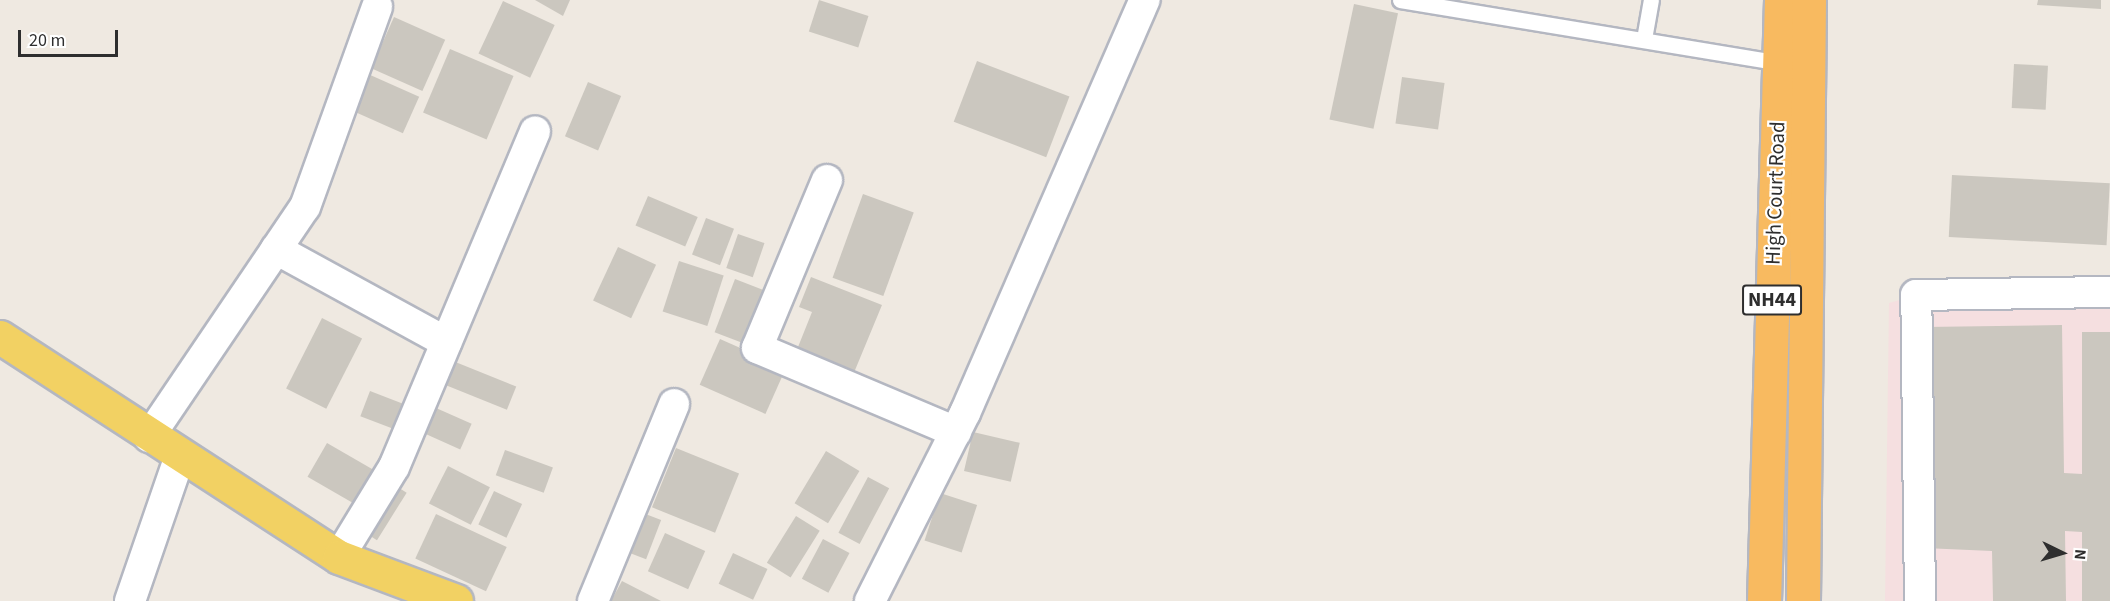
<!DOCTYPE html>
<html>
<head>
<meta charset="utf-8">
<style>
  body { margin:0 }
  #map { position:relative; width:2110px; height:601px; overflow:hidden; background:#efe9e1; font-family:"Source Sans 3",sans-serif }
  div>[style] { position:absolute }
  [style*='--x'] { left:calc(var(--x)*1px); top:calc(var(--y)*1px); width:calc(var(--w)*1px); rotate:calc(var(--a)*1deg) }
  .medical>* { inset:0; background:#f5dfe0 }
  .building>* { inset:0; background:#cbc7bf; transform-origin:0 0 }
  .roads { filter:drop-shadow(2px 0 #b4b7c1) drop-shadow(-2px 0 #b4b7c1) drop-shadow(0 2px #b4b7c1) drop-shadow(0 -2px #b4b7c1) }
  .service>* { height:15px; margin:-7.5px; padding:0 7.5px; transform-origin:7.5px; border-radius:7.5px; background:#fff }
  .minor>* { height:30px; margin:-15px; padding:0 15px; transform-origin:15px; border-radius:15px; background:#fff }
  .primary>* { height:33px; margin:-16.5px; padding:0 16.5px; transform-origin:16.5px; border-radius:16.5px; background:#f2d163 }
  .trunk>* { height:33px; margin:-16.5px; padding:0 16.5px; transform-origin:16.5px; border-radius:16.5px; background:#f8ba60 }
  span { translate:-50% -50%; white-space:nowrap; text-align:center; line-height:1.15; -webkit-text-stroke:4.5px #fff; paint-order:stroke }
  .shield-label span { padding:2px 4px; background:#fff; border:2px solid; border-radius:4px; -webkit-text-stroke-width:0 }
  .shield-label { font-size:20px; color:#2e2e2e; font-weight:700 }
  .street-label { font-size:21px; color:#2e2e2e }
  .north { position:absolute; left:2032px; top:523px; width:60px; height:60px; -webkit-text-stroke:4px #fff; paint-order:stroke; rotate:95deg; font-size:16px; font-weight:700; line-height:24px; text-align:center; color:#2e2e2e }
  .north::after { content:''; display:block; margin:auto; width:21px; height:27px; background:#2e2e2e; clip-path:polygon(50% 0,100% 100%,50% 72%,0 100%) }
  .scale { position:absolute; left:18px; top:30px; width:100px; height:27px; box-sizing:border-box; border:3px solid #2e2e2e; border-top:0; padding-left:8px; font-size:18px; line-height:21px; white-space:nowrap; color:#2e2e2e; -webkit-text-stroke:4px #fff; paint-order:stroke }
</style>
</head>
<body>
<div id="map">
  <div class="medical">
    <div style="clip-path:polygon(1917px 295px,2110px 302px,2110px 601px,1885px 601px,1889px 303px)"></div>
  </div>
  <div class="building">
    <div style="clip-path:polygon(535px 0,570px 0,563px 16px)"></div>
    <div style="left:819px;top:0;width:52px;height:33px;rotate:18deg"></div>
    <div style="clip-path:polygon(2038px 0,2101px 0,2101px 9px,2037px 5px)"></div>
    <div style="left:503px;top:1px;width:57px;height:58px;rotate:25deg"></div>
    <div style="left:1354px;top:4px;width:45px;height:118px;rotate:12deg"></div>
    <div style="left:394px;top:17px;width:56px;height:56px;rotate:24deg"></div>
    <div style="left:450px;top:49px;width:69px;height:69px;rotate:23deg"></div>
    <div style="left:977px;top:61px;width:99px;height:65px;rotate:21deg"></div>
    <div style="left:2014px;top:64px;width:34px;height:44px;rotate:3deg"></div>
    <div style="left:368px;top:74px;width:56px;height:40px;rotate:24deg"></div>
    <div style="left:1402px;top:77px;width:43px;height:47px;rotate:8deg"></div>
    <div style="left:588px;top:82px;width:36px;height:59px;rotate:23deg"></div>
    <div style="left:1952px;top:175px;width:158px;height:62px;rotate:3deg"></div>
    <div style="left:863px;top:194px;width:54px;height:89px;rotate:20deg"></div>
    <div style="left:648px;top:196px;width:54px;height:32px;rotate:23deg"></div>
    <div style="left:706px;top:218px;width:30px;height:39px;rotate:21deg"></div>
    <div style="left:738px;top:234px;width:28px;height:36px;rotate:19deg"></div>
    <div style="left:618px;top:247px;width:42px;height:59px;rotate:25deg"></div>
    <div style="left:679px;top:261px;width:47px;height:53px;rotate:18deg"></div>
    <div style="clip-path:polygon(811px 277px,882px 305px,853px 375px,796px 352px,812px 312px,799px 307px)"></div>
    <div style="left:735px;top:279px;width:40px;height:57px;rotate:21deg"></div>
    <div style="left:322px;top:318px;width:45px;height:79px;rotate:27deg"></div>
    <div style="clip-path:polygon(2062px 325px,2064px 473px,2082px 474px,2082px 332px,2110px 332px,2110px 601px,2082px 601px,2082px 532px,2065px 531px,2066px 601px,1993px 601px,1992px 551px,1924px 548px,1925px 327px)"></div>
    <div style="left:720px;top:339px;width:72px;height:50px;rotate:24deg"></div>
    <div style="left:443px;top:357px;width:79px;height:25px;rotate:22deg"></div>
    <div style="left:370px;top:391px;width:45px;height:27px;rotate:21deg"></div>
    <div style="left:436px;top:408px;width:39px;height:28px;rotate:24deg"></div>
    <div style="left:973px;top:432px;width:48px;height:40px;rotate:13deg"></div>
    <div style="left:327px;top:443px;width:66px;height:39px;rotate:30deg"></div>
    <div style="left:676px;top:448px;width:68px;height:64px;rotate:22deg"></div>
    <div style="left:505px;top:450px;width:51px;height:27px;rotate:20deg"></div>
    <div style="left:826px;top:451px;width:39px;height:61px;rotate:31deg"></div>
    <div style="left:448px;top:466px;width:47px;height:42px;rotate:27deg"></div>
    <div style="left:868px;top:477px;width:24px;height:63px;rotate:28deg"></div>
    <div style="left:388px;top:481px;width:22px;height:56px;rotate:32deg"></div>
    <div style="left:494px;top:491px;width:31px;height:37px;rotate:25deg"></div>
    <div style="left:940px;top:493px;width:39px;height:50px;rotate:18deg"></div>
    <div style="left:635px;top:510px;width:28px;height:42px;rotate:21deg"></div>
    <div style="left:436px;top:514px;width:78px;height:49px;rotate:25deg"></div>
    <div style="left:796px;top:516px;width:28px;height:55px;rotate:32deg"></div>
    <div style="left:665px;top:533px;width:44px;height:42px;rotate:24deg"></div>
    <div style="left:823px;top:539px;width:30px;height:45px;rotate:28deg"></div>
    <div style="left:733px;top:553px;width:38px;height:34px;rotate:25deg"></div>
    <div style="clip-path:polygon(622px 581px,661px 601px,611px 601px)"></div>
  </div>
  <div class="roads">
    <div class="service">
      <div style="--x:1400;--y:0;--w:384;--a:9.4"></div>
      <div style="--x:1644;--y:39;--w:40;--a:-80"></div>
    </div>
    <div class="minor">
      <div style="--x:827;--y:180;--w:182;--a:112.6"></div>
      <div style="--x:757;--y:348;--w:216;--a:22.9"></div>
      <div style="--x:276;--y:249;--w:194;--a:28.7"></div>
      <div style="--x:149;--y:437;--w:278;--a:-55.9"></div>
      <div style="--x:305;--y:207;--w:213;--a:-70.2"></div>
      <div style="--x:339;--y:557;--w:105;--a:-58.6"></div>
      <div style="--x:394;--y:467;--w:364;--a:-67.2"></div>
      <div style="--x:130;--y:601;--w:153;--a:-71"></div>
      <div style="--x:593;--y:601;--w:213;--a:-67.6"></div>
      <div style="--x:870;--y:601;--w:211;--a:-63.2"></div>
      <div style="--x:965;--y:413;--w:451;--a:-66.5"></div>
      <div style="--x:1920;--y:601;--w:306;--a:-90.7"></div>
      <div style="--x:1916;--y:295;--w:194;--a:-0.9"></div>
    </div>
    <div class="primary">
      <div style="--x:0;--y:337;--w:404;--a:33"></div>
      <div style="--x:339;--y:557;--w:125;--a:20.6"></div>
    </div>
    <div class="trunk">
      <div style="--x:1764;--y:601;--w:601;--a:-88.38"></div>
      <div style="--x:1803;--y:601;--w:601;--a:-89.43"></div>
    </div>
  </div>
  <div class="shield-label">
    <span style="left:1772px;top:300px">NH44</span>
  </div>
  <div class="street-label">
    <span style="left:1775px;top:193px;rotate:-88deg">High Court Road</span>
  </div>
  <div class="north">N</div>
  <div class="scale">20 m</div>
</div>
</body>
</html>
